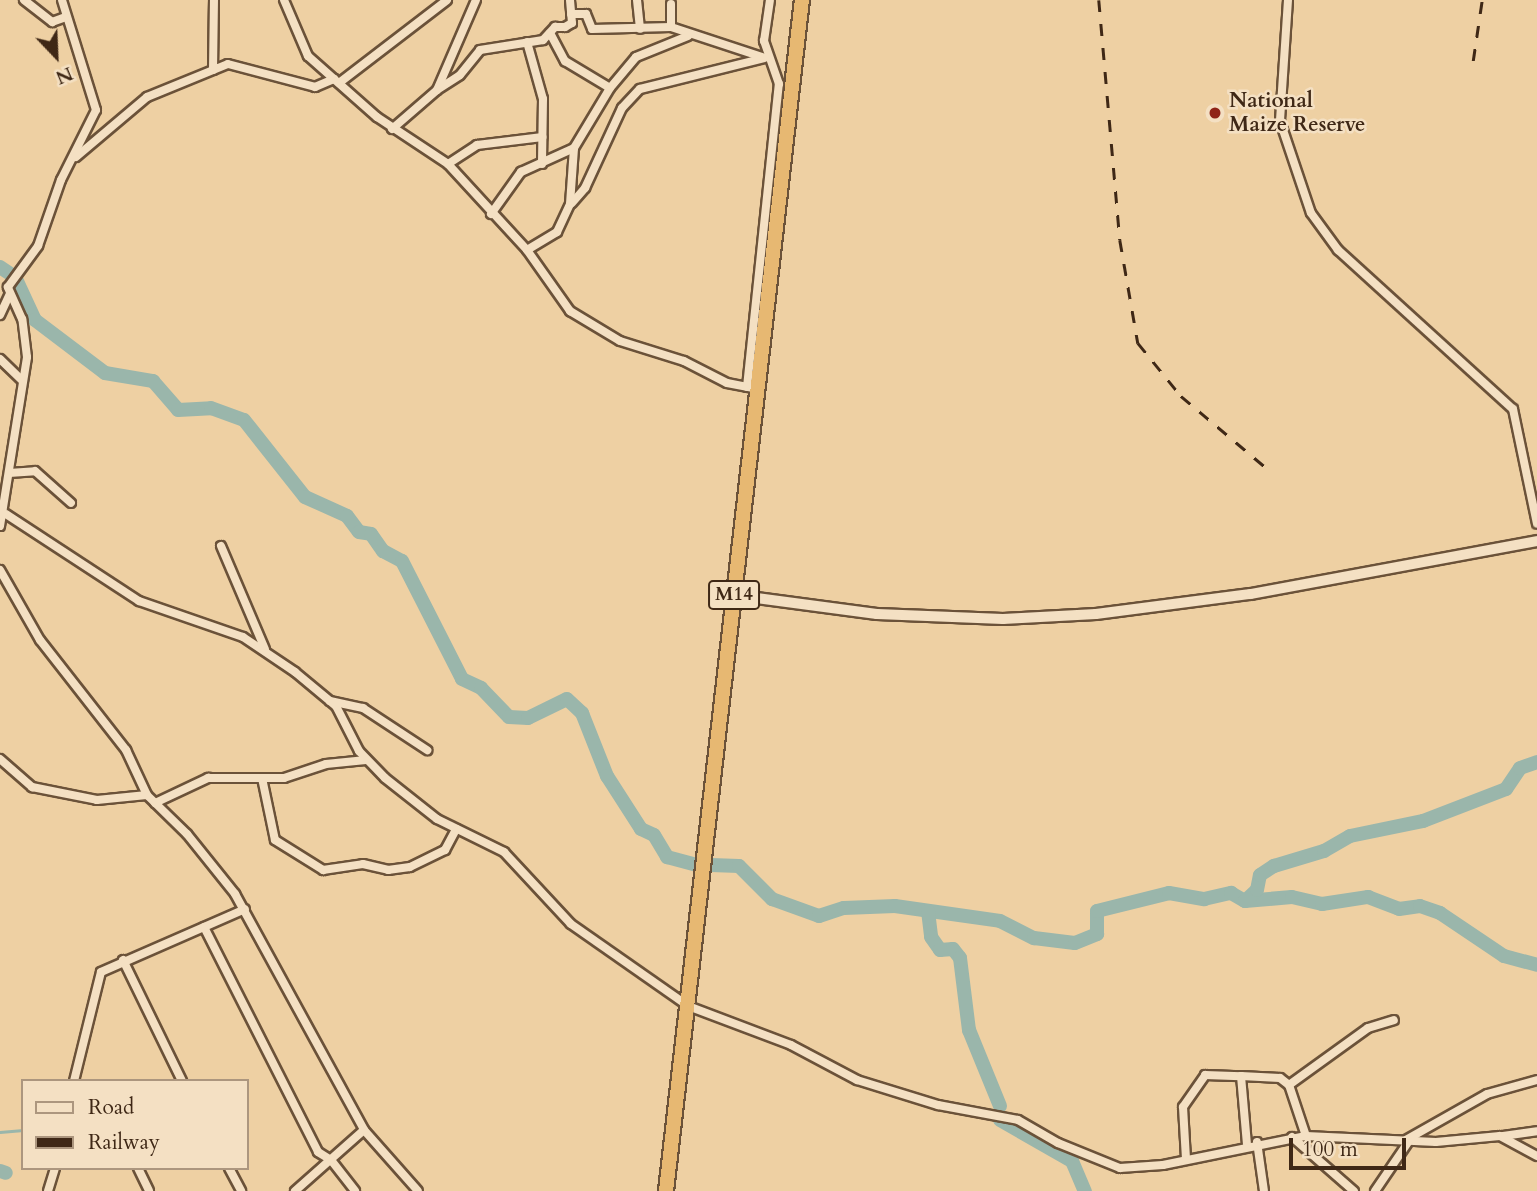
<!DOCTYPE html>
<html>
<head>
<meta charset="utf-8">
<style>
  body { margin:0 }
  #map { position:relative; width:1537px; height:1191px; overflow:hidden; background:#eed0a3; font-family:Cardo,serif }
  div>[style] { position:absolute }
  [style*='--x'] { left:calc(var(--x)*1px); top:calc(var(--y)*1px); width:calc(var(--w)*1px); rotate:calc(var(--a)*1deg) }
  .stream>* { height:2.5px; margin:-1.25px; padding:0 1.25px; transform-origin:1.25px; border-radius:1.25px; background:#9ab6ab }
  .river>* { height:14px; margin:-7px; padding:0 7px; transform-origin:7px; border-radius:7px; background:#9ab6ab }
  .roads { filter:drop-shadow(2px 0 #6b5239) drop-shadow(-2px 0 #6b5239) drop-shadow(0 2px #6b5239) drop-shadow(0 -2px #6b5239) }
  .street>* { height:8px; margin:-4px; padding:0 4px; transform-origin:4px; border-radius:4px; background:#f4e0c3 }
  .secondary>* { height:10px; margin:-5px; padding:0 5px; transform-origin:5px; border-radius:5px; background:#f4e0c3 }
  .highway>* { height:14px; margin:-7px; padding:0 7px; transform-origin:7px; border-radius:7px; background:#e7b872 }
  .rail>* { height:2.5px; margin-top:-1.25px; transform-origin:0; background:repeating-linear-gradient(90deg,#3f2816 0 12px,transparent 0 24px) }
  .dots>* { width:19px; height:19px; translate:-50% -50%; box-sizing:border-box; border:4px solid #f4e0c3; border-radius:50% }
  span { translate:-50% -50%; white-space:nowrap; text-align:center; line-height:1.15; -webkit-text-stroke:5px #f4e0c3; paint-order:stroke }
  .shield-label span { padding:2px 5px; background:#f4e0c3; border:2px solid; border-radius:5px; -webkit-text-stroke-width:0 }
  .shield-label { font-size:19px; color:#3f2816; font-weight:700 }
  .poi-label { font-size:21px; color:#3f2816; font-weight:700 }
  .left { translate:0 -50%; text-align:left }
  .legend { position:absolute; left:21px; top:1079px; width:228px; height:91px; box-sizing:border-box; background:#f4e0c3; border:2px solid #ac967e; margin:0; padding:9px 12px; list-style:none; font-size:21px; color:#3f2816 }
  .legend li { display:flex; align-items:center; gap:14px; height:35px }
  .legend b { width:35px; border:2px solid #ac967e }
  .north { position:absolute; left:21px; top:21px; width:70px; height:70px; -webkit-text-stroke:5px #f4e0c3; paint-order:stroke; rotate:157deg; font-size:19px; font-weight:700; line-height:28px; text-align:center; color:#3f2816 }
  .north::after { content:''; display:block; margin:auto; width:24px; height:32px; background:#3f2816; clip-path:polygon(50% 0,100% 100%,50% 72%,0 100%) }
  .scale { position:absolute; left:1289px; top:1138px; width:117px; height:32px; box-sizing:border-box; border:4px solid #3f2816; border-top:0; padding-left:9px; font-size:21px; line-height:24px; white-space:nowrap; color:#3f2816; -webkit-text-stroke:5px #f4e0c3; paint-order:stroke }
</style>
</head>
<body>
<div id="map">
  <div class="stream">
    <div style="--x:0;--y:1132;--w:23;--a:-5"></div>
  </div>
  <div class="river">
    <div style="--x:0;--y:267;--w:18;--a:34"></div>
    <div style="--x:15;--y:277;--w:47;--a:65.1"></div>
    <div style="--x:35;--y:320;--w:88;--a:37.1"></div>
    <div style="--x:105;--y:373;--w:49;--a:9.5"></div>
    <div style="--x:153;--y:381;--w:38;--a:49"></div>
    <div style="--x:178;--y:410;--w:33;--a:-3"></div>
    <div style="--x:211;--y:408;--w:35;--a:20"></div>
    <div style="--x:244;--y:420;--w:98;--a:51.6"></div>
    <div style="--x:305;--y:497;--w:46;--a:24.3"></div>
    <div style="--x:347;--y:516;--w:20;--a:53"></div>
    <div style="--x:359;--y:532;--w:12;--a:9"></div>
    <div style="--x:371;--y:534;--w:21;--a:55"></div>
    <div style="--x:383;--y:551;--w:21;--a:28"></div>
    <div style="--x:402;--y:561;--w:132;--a:63"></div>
    <div style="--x:462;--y:679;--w:21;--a:25"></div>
    <div style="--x:481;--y:688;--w:40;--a:46"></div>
    <div style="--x:509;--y:717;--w:19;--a:3"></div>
    <div style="--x:528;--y:718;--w:43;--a:-26"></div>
    <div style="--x:567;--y:699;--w:21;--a:43"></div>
    <div style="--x:582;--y:713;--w:68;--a:68.4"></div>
    <div style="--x:607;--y:776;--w:63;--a:57.3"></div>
    <div style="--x:641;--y:829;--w:14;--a:25"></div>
    <div style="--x:654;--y:835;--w:26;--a:59"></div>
    <div style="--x:667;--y:857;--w:28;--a:15"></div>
    <div style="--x:711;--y:865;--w:28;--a:2"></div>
    <div style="--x:739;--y:866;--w:47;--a:45"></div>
    <div style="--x:772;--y:899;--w:50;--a:19.9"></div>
    <div style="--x:819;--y:916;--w:26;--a:-18"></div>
    <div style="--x:844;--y:908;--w:51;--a:-2.2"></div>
    <div style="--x:895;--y:906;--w:106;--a:8.1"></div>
    <div style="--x:1000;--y:921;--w:38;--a:27"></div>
    <div style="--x:1034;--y:938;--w:41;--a:7"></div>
    <div style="--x:1075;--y:943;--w:24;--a:-22"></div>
    <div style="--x:1097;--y:934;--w:23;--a:-90"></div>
    <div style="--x:1097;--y:911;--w:74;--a:-14"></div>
    <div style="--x:1169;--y:893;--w:36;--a:10"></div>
    <div style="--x:1204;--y:899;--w:28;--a:-13"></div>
    <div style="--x:1231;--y:893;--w:16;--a:30"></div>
    <div style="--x:1245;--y:901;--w:47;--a:-4.9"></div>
    <div style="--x:1292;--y:897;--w:31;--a:13"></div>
    <div style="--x:1322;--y:904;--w:47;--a:-8.7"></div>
    <div style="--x:1368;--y:897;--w:33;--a:21"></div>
    <div style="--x:1399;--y:909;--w:21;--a:-8"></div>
    <div style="--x:1420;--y:906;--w:21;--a:19"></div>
    <div style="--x:1440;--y:913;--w:77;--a:33.9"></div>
    <div style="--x:1504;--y:956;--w:34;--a:15"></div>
    <div style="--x:1245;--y:901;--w:16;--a:-43"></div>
    <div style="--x:1257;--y:890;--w:15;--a:-79"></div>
    <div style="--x:1260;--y:875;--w:17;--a:-33"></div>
    <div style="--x:1274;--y:866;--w:52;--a:-16.7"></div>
    <div style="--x:1324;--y:851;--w:30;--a:-30"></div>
    <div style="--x:1350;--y:836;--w:75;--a:-11.6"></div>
    <div style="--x:1423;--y:821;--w:89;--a:-21.1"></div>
    <div style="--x:1506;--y:789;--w:25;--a:-56"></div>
    <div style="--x:1520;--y:768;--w:18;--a:-19"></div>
    <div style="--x:928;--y:911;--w:26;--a:83"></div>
    <div style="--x:931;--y:937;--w:16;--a:55"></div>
    <div style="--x:940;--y:950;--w:13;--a:-4"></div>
    <div style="--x:953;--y:949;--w:11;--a:52"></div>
    <div style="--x:960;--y:958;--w:73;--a:82.9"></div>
    <div style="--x:969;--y:1030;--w:82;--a:67.8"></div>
    <div style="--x:1000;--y:1120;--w:83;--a:29.7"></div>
    <div style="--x:1072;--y:1161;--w:33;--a:67"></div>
    <div style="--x:0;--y:1171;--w:6;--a:18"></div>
  </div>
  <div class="roads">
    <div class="street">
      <div style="--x:24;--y:0;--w:36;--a:38"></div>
      <div style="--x:52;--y:22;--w:15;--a:-20"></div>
      <div style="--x:284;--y:0;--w:61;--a:66.8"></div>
      <div style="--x:308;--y:56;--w:92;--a:41.5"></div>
      <div style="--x:377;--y:117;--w:85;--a:33.5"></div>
      <div style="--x:448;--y:164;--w:117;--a:47.4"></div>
      <div style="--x:527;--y:250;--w:75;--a:54.8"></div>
      <div style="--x:570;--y:311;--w:58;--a:31"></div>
      <div style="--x:620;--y:341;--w:67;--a:17.4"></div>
      <div style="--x:684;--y:361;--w:48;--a:27.1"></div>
      <div style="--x:727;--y:383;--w:31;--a:11"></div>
      <div style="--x:637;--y:0;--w:29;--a:84"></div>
      <div style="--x:1288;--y:0;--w:121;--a:93.8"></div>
      <div style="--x:1280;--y:121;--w:97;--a:71.4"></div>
      <div style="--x:1311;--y:213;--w:46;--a:53.9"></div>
      <div style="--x:1338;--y:250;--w:236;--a:42.3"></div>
      <div style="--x:1513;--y:409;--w:117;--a:78.2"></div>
      <div style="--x:671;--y:4;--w:23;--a:90"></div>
      <div style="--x:571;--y:14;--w:15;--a:0"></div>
      <div style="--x:586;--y:14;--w:16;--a:68"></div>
      <div style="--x:592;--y:29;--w:79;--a:-1.5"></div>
      <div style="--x:671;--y:27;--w:96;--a:18.2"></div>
      <div style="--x:550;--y:33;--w:32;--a:62"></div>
      <div style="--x:565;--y:61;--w:52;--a:31"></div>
      <div style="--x:527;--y:42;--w:59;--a:74.3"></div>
      <div style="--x:543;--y:99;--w:65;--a:90.9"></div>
      <div style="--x:213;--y:70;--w:70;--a:-89.2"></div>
      <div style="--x:339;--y:83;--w:136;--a:-37.5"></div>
      <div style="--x:437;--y:90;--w:27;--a:-33"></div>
      <div style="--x:460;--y:75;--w:32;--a:-51"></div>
      <div style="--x:480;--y:50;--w:64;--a:-9"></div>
      <div style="--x:543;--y:40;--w:18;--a:-47"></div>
      <div style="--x:555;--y:27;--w:10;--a:0"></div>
      <div style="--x:565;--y:27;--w:8;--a:-30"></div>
      <div style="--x:572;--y:23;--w:23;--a:-95"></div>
      <div style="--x:392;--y:129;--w:60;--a:-40.9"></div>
      <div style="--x:437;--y:90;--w:98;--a:-66.6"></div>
      <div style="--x:76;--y:157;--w:93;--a:-40.2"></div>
      <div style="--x:147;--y:97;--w:87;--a:-22.2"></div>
      <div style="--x:228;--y:64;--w:90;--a:14.8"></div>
      <div style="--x:315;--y:87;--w:21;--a:-23"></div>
      <div style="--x:448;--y:164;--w:35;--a:-33"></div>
      <div style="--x:477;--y:145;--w:66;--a:-6.9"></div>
      <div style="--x:572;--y:203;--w:20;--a:-49"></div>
      <div style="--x:585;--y:188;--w:88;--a:-65.2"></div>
      <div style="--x:622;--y:108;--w:26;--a:-47"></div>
      <div style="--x:640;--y:89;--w:128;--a:-14"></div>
      <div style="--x:491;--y:214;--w:52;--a:-54.5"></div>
      <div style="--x:521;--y:172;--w:58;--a:-24.4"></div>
      <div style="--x:527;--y:250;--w:35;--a:-31"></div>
      <div style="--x:557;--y:232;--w:31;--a:-65"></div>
      <div style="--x:570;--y:204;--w:56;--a:-85.9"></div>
      <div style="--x:574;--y:148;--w:70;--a:-59"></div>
      <div style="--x:610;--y:88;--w:40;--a:-50"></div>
      <div style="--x:636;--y:57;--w:56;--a:-22"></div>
      <div style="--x:0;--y:315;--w:23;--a:-65"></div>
      <div style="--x:0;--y:359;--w:30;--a:44"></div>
      <div style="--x:747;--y:387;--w:305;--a:-84"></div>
      <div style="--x:779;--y:84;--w:46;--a:-109.2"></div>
      <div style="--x:764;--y:41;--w:41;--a:-81.7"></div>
      <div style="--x:9;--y:473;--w:26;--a:-4"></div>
      <div style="--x:35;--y:471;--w:48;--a:41.6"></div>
      <div style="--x:6;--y:514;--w:159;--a:33.2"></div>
      <div style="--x:139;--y:601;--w:110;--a:19.1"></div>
      <div style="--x:243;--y:637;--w:63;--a:33.9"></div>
      <div style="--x:295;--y:672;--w:53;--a:39.7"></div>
      <div style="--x:336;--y:706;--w:51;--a:62.9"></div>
      <div style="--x:359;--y:751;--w:37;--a:46"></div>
      <div style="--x:385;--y:778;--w:66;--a:38.3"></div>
      <div style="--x:437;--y:819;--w:75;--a:26.2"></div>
      <div style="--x:504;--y:852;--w:98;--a:47.1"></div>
      <div style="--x:571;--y:924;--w:143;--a:35"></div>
      <div style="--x:688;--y:1006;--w:110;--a:20.7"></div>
      <div style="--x:791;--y:1045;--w:75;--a:27.9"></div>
      <div style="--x:857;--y:1080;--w:85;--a:17.2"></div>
      <div style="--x:938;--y:1105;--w:81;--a:10.6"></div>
      <div style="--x:1018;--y:1120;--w:46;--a:29.9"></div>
      <div style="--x:1058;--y:1143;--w:67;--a:22"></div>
      <div style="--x:1120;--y:1168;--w:43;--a:-4"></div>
      <div style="--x:1163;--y:1165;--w:146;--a:-11.5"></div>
      <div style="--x:1306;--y:1136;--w:130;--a:2.6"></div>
      <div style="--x:1436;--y:1142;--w:64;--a:-5.4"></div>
      <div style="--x:1500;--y:1136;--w:42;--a:28.4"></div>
      <div style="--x:0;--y:526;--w:171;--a:-80.9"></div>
      <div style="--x:27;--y:357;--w:38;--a:-97"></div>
      <div style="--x:22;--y:319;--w:35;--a:-114"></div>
      <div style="--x:8;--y:287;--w:51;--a:-53.8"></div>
      <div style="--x:38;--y:246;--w:70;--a:-70.8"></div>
      <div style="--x:61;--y:180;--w:78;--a:-63.4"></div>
      <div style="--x:96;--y:110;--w:115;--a:-107.2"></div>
      <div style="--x:221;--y:546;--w:112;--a:66.9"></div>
      <div style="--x:0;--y:570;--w:81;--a:60.3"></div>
      <div style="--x:40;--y:640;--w:140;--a:52"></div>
      <div style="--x:126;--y:750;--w:50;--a:65"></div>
      <div style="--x:147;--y:795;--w:56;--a:44.3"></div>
      <div style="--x:187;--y:834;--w:77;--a:51.3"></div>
      <div style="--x:235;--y:894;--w:269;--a:61.3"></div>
      <div style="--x:364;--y:1130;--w:81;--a:48.5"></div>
      <div style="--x:330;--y:701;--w:34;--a:12"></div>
      <div style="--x:363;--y:708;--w:77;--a:33.3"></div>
      <div style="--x:0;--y:759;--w:43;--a:41.2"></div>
      <div style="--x:32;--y:787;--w:66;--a:11.3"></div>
      <div style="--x:97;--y:800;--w:50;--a:-5.7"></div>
      <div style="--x:262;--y:778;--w:63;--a:78.2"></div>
      <div style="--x:275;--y:840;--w:57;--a:32"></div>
      <div style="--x:323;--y:870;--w:40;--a:-8.5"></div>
      <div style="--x:363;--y:864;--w:26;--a:13"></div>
      <div style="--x:388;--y:870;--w:22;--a:-8"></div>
      <div style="--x:410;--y:867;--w:39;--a:-26"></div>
      <div style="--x:445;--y:850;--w:24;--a:-62"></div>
      <div style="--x:155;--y:803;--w:59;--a:-25.3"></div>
      <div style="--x:208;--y:778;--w:76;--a:0"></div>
      <div style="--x:284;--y:778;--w:44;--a:-18.4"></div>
      <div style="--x:326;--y:764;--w:40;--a:-5.7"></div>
      <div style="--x:204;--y:927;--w:252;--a:63.1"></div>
      <div style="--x:318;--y:1152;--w:15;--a:32"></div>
      <div style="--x:331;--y:1160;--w:39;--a:52"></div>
      <div style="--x:123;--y:960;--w:135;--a:64"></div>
      <div style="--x:1241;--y:1076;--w:39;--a:3"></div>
      <div style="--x:1280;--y:1078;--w:11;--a:38"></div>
      <div style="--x:74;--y:1081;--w:112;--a:-76.1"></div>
      <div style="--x:101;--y:972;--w:157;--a:-23.6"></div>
      <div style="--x:1306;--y:1136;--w:54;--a:-108.4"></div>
      <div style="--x:1289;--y:1085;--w:97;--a:-35.8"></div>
      <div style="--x:1368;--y:1028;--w:27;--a:-17"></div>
      <div style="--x:1503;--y:1136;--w:34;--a:-8"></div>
      <div style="--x:1292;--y:1137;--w:82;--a:41.1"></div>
      <div style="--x:1404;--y:1141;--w:95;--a:-29.5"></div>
      <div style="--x:1487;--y:1094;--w:52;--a:-15.6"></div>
      <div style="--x:1257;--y:1142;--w:49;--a:81.9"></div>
      <div style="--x:1186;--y:1159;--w:52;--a:-93.3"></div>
      <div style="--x:1183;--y:1107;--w:39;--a:-55"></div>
      <div style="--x:1205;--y:1075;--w:36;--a:2"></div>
      <div style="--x:1241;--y:1076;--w:68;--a:85"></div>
      <div style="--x:138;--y:1168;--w:25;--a:64"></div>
      <div style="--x:229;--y:1168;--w:26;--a:62"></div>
      <div style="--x:48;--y:1191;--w:24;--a:-73"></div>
      <div style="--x:295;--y:1191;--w:92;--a:-41.5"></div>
      <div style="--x:1375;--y:1191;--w:60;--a:-55.8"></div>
    </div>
    <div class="secondary">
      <div style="--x:734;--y:595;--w:144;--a:7.6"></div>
      <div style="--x:877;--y:614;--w:126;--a:2.3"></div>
      <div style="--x:1003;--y:619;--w:93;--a:-3.1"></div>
      <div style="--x:1096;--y:614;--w:156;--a:-7.4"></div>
      <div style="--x:1251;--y:594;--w:291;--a:-10.5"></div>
    </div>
    <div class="highway">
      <div style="--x:666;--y:1191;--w:1199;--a:-83.49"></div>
    </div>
  </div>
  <div class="rail">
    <div style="--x:1099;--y:0;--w:241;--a:85"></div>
    <div style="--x:1120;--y:240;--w:105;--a:80.1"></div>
    <div style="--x:1138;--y:343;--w:68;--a:50.9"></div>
    <div style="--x:1181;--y:396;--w:115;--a:40.1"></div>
    <div style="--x:1473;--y:61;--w:62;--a:-81.6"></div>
  </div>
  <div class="dots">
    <div style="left:1215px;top:113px;background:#8f2418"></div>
  </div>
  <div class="shield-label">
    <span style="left:734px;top:595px">M14</span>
  </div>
  <div class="poi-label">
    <span class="left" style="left:1229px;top:113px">National<br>Maize Reserve</span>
  </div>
  <ul class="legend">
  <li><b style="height:9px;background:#f4e0c3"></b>Road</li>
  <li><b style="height:9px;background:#3f2816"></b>Railway</li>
  </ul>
  <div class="north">N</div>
  <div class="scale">100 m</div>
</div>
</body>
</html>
